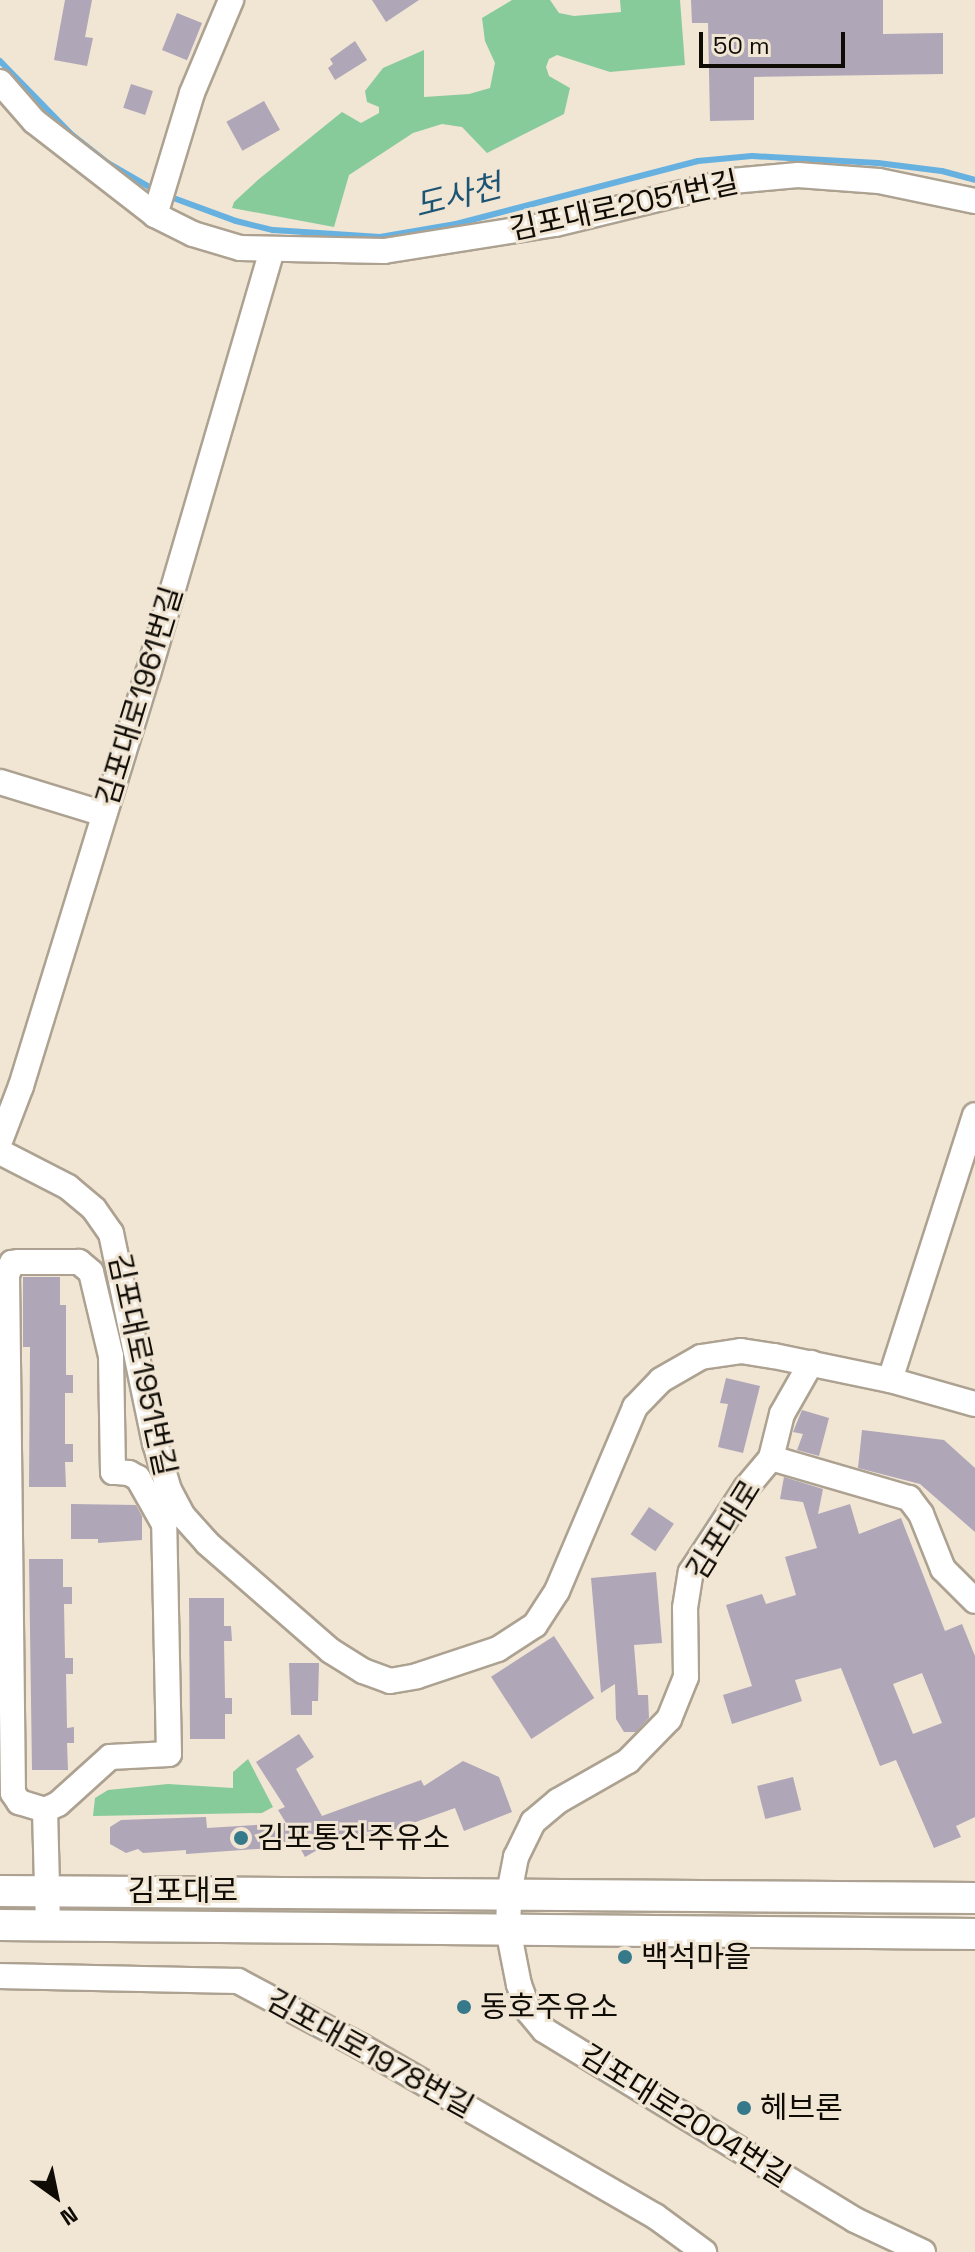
<!DOCTYPE html>
<html>
<head>
<meta charset="utf-8">
<style>
  body { margin:0 }
  #map { position:relative; width:975px; height:2252px; overflow:hidden; background:#f1e5d4; font-family:"Space Grotesk","Noto Sans KR",sans-serif }
  div>[style] { position:absolute }
  [style*='--x'] { left:calc(var(--x)*1px); top:calc(var(--y)*1px); width:calc(var(--w)*1px); rotate:calc(var(--a)*1deg) }
  .green>* { inset:0; background:#88cb9b }
  .stream>* { height:6px; margin:-3px; padding:0 3px; transform-origin:3px; border-radius:3px; background:#67b1e0 }
  .building>* { inset:0; background:#afa6b7; transform-origin:0 0 }
  .roads { filter:drop-shadow(2px 0 #ada291) drop-shadow(-2px 0 #ada291) drop-shadow(0 2px #ada291) drop-shadow(0 -2px #ada291) }
  .minor>* { height:24px; margin:-12px; padding:0 12px; transform-origin:12px; border-radius:12px; background:#fff }
  .major>* { height:30px; margin:-15px; padding:0 15px; transform-origin:15px; border-radius:15px; background:#fff }
  .dots>* { width:22px; height:22px; translate:-50% -50%; box-sizing:border-box; border:4px solid #f1e5d4; border-radius:50% }
  span { translate:-50% -50%; white-space:nowrap; text-align:center; line-height:1.15; -webkit-text-stroke:6px #f1e5d4; paint-order:stroke }
  .street-label { font-size:30px; color:#0f0c06 }
  .poi-label { font-size:30px; color:#0f0c06 }
  .left { translate:0 -50%; text-align:left }
  .water-label { font-size:32px; color:#1c5474; font-style:italic }
  .north { position:absolute; left:16px; top:2156px; width:80px; height:80px; -webkit-text-stroke:6px #f1e5d4; paint-order:stroke; rotate:147deg; font-size:22px; font-weight:700; line-height:32px; text-align:center; color:#0f0c06 }
  .north::after { content:''; display:block; margin:auto; width:28px; height:36px; background:#0f0c06; clip-path:polygon(50% 0,100% 100%,50% 72%,0 100%) }
  .scale { position:absolute; left:699px; top:32px; width:146px; height:36px; box-sizing:border-box; border:4px solid #0f0c06; border-top:0; padding-left:10px; font-size:24px; line-height:28px; white-space:nowrap; color:#0f0c06; -webkit-text-stroke:6px #f1e5d4; paint-order:stroke }
</style>
</head>
<body>
<div id="map">
  <div class="green">
    <div style="clip-path:polygon(512px 0,550px 0,559px 13px,574px 16px,621px 12px,620px 0,680px 0,685px 65px,610px 72px,557px 55px,549px 59px,546px 67px,549px 76px,570px 88px,564px 114px,487px 153px,462px 127px,442px 124px,413px 133px,349px 175px,334px 227px,232px 208px,234px 202px,259px 179px,342px 112px,361px 123px,379px 113px,379px 107px,367px 102px,365px 91px,383px 68px,424px 50px,424px 97px,469px 94px,490px 88px,495px 63px,485px 41px,482px 18px)"></div>
    <div style="clip-path:polygon(248px 1759px,273px 1807px,262px 1813px,93px 1816px,95px 1798px,108px 1790px,168px 1784px,233px 1788px,233px 1772px)"></div>
  </div>
  <div class="stream">
    <div style="--x:0;--y:61;--w:100;--a:45.8"></div>
    <div style="--x:70;--y:133;--w:48;--a:38.3"></div>
    <div style="--x:108;--y:163;--w:58;--a:30.1"></div>
    <div style="--x:168;--y:196;--w:72;--a:20.2"></div>
    <div style="--x:236;--y:221;--w:38;--a:14"></div>
    <div style="--x:273;--y:230;--w:107;--a:3.7"></div>
    <div style="--x:380;--y:237;--w:77;--a:-9.7"></div>
    <div style="--x:456;--y:224;--w:250;--a:-14.6"></div>
    <div style="--x:698;--y:161;--w:54;--a:-5.3"></div>
    <div style="--x:752;--y:156;--w:126;--a:3.2"></div>
    <div style="--x:878;--y:163;--w:64;--a:7.1"></div>
    <div style="--x:942;--y:171;--w:34;--a:15"></div>
  </div>
  <div class="building">
    <div style="clip-path:polygon(65px 0,92px 0,85px 37px,93px 38px,87px 66px,54px 60px)"></div>
    <div style="clip-path:polygon(372px 0,419px 0,386px 22px)"></div>
    <div style="clip-path:polygon(691px 0,883px 0,883px 34px,943px 33px,943px 74px,754px 77px,754px 120px,710px 121px,708px 23px,692px 23px)"></div>
    <div style="left:177px;top:13px;width:27px;height:40px;rotate:22deg"></div>
    <div style="clip-path:polygon(355px 41px,367px 60px,335px 80px,328px 68px,333px 64px,330px 59px)"></div>
    <div style="left:131px;top:84px;width:23px;height:25px;rotate:18deg"></div>
    <div style="left:264px;top:101px;width:33px;height:43px;rotate:61deg"></div>
    <div style="clip-path:polygon(23px 1277px,60px 1277px,60px 1305px,66px 1305px,66px 1375px,73px 1375px,73px 1393px,65px 1393px,65px 1444px,73px 1444px,73px 1462px,65px 1462px,66px 1487px,29px 1487px,30px 1347px,23px 1347px)"></div>
    <div style="clip-path:polygon(726px 1378px,760px 1386px,743px 1453px,718px 1447px,728px 1404px,720px 1403px)"></div>
    <div style="clip-path:polygon(802px 1410px,829px 1418px,819px 1456px,797px 1450px,803px 1434px,793px 1432px)"></div>
    <div style="clip-path:polygon(862px 1430px,944px 1440px,975px 1468px,975px 1532px,920px 1484px,858px 1468px)"></div>
    <div style="clip-path:polygon(evenodd,784px 1477px,823px 1489px,818px 1514px,850px 1504px,859px 1534px,901px 1518px,945px 1631px,962px 1624px,975px 1656px,975px 1817px,956px 1826px,961px 1837px,934px 1848px,896px 1760px,880px 1766px,841px 1668px,795px 1680px,802px 1701px,732px 1724px,723px 1695px,752px 1686px,726px 1605px,762px 1594px,766px 1604px,796px 1595px,785px 1557px,817px 1548px,803px 1502px,780px 1499px,784px 1477px,922px 1673px,942px 1723px,913px 1734px,893px 1684px,922px 1673px)"></div>
    <div style="clip-path:polygon(71px 1504px,136px 1505px,142px 1516px,142px 1540px,98px 1543px,98px 1539px,71px 1539px)"></div>
    <div style="left:649px;top:1507px;width:30px;height:33px;rotate:34deg"></div>
    <div style="clip-path:polygon(29px 1559px,63px 1559px,63px 1587px,72px 1587px,72px 1604px,64px 1604px,65px 1658px,73px 1658px,73px 1674px,66px 1674px,67px 1728px,74px 1727px,74px 1743px,67px 1743px,68px 1770px,32px 1770px)"></div>
    <div style="clip-path:polygon(656px 1572px,662px 1643px,634px 1645px,638px 1695px,648px 1695px,649px 1718px,636px 1732px,624px 1732px,616px 1719px,615px 1684px,601px 1693px,591px 1578px)"></div>
    <div style="clip-path:polygon(189px 1598px,224px 1598px,224px 1626px,231px 1626px,232px 1641px,224px 1641px,225px 1698px,232px 1698px,232px 1714px,225px 1714px,225px 1739px,190px 1739px)"></div>
    <div style="left:554px;top:1636px;width:74px;height:75px;rotate:57deg"></div>
    <div style="clip-path:polygon(289px 1663px,319px 1663px,318px 1701px,312px 1701px,312px 1715px,291px 1715px)"></div>
    <div style="clip-path:polygon(299px 1734px,314px 1757px,296px 1769px,322px 1816px,421px 1780px,424px 1786px,463px 1761px,499px 1777px,512px 1812px,464px 1831px,455px 1808px,357px 1843px,353px 1830px,305px 1857px,299px 1846px,186px 1854px,186px 1850px,143px 1853px,138px 1849px,126px 1853px,110px 1844px,110px 1827px,121px 1820px,206px 1817px,207px 1828px,286px 1823px,278px 1810px,285px 1807px,256px 1762px)"></div>
    <div style="left:793px;top:1777px;width:34px;height:37px;rotate:76deg"></div>
  </div>
  <div class="roads">
    <div class="minor">
      <div style="--x:0;--y:82;--w:52;--a:48.9"></div>
      <div style="--x:34;--y:121;--w:153;--a:37.8"></div>
      <div style="--x:155;--y:215;--w:42;--a:26.6"></div>
      <div style="--x:193;--y:234;--w:49;--a:16.6"></div>
      <div style="--x:240;--y:248;--w:144;--a:1.2"></div>
      <div style="--x:384;--y:251;--w:173;--a:-9"></div>
      <div style="--x:555;--y:224;--w:182;--a:-13.7"></div>
      <div style="--x:732;--y:181;--w:66;--a:-5.2"></div>
      <div style="--x:798;--y:175;--w:81;--a:4.2"></div>
      <div style="--x:879;--y:181;--w:98;--a:11.8"></div>
      <div style="--x:155;--y:215;--w:127;--a:-73.1"></div>
      <div style="--x:192;--y:93;--w:101;--a:-67.2"></div>
      <div style="--x:0;--y:782;--w:109;--a:17.1"></div>
      <div style="--x:0;--y:1141;--w:59;--a:-69.1"></div>
      <div style="--x:21;--y:1086;--w:431;--a:-72.9"></div>
      <div style="--x:148;--y:674;--w:442;--a:-73.7"></div>
      <div style="--x:0;--y:1152;--w:76;--a:27.2"></div>
      <div style="--x:68;--y:1187;--w:34;--a:40"></div>
      <div style="--x:94;--y:1209;--w:29;--a:55"></div>
      <div style="--x:111;--y:1233;--w:215;--a:78.2"></div>
      <div style="--x:155;--y:1443;--w:49;--a:73.4"></div>
      <div style="--x:169;--y:1490;--w:30;--a:62"></div>
      <div style="--x:183;--y:1516;--w:36;--a:48"></div>
      <div style="--x:207;--y:1543;--w:164;--a:41.1"></div>
      <div style="--x:331;--y:1651;--w:38;--a:32"></div>
      <div style="--x:363;--y:1671;--w:29;--a:20"></div>
      <div style="--x:390;--y:1681;--w:27;--a:-10"></div>
      <div style="--x:417;--y:1676;--w:85;--a:-18.4"></div>
      <div style="--x:498;--y:1649;--w:44;--a:-33"></div>
      <div style="--x:535;--y:1625;--w:40;--a:-57.1"></div>
      <div style="--x:557;--y:1591;--w:200;--a:-67"></div>
      <div style="--x:635;--y:1407;--w:37;--a:-46"></div>
      <div style="--x:661;--y:1380;--w:46;--a:-29.9"></div>
      <div style="--x:701;--y:1357;--w:40;--a:-8.5"></div>
      <div style="--x:741;--y:1351;--w:33;--a:9"></div>
      <div style="--x:774;--y:1356;--w:118;--a:11.7"></div>
      <div style="--x:890;--y:1380;--w:88;--a:15.8"></div>
      <div style="--x:890;--y:1380;--w:278;--a:-72.2"></div>
      <div style="--x:771;--y:1458;--w:45;--a:-76"></div>
      <div style="--x:782;--y:1414;--w:59;--a:-60.4"></div>
      <div style="--x:45;--y:1810;--w:14;--a:-25"></div>
      <div style="--x:58;--y:1804;--w:70;--a:-42.1"></div>
      <div style="--x:110;--y:1757;--w:59;--a:-2.9"></div>
      <div style="--x:169;--y:1754;--w:230;--a:-91.2"></div>
      <div style="--x:164;--y:1524;--w:53;--a:-119.5"></div>
      <div style="--x:138;--y:1478;--w:10;--a:-151"></div>
      <div style="--x:129;--y:1473;--w:16;--a:-176"></div>
      <div style="--x:113;--y:1472;--w:116;--a:-91"></div>
      <div style="--x:111;--y:1356;--w:86;--a:-103.4"></div>
      <div style="--x:91;--y:1272;--w:16;--a:-140"></div>
      <div style="--x:79;--y:1262;--w:61;--a:180"></div>
      <div style="--x:18;--y:1262;--w:6;--a:171"></div>
      <div style="--x:12;--y:1263;--w:13;--a:113"></div>
      <div style="--x:7;--y:1275;--w:518;--a:89.34"></div>
      <div style="--x:13;--y:1793;--w:11;--a:56"></div>
      <div style="--x:19;--y:1802;--w:27;--a:17"></div>
      <div style="--x:45;--y:1810;--w:114;--a:88.5"></div>
      <div style="--x:0;--y:1976;--w:238;--a:1.2"></div>
      <div style="--x:238;--y:1981;--w:140;--a:28"></div>
      <div style="--x:362;--y:2047;--w:338;--a:30"></div>
      <div style="--x:655;--y:2216;--w:61;--a:36.3"></div>
      <div style="--x:923;--y:2252;--w:75;--a:-154.8"></div>
      <div style="--x:855;--y:2220;--w:364;--a:-148.6"></div>
      <div style="--x:544;--y:2030;--w:23;--a:-130"></div>
      <div style="--x:529;--y:2012;--w:29;--a:-110"></div>
      <div style="--x:519;--y:1985;--w:57;--a:-101.1"></div>
      <div style="--x:508;--y:1929;--w:36;--a:-88"></div>
      <div style="--x:509;--y:1893;--w:37;--a:-79"></div>
      <div style="--x:516;--y:1857;--w:39;--a:-64"></div>
      <div style="--x:533;--y:1822;--w:33;--a:-40"></div>
      <div style="--x:558;--y:1801;--w:81;--a:-29.7"></div>
      <div style="--x:628;--y:1761;--w:59;--a:-45.7"></div>
      <div style="--x:669;--y:1719;--w:45;--a:-68"></div>
      <div style="--x:686;--y:1677;--w:69;--a:-90.8"></div>
      <div style="--x:685;--y:1608;--w:36;--a:-81"></div>
      <div style="--x:691;--y:1572;--w:100;--a:-56.8"></div>
      <div style="--x:746;--y:1488;--w:39;--a:-50"></div>
      <div style="--x:771;--y:1458;--w:144;--a:16.2"></div>
      <div style="--x:909;--y:1498;--w:20;--a:53"></div>
      <div style="--x:921;--y:1514;--w:59;--a:68.2"></div>
      <div style="--x:943;--y:1569;--w:45;--a:45"></div>
    </div>
    <div class="major">
      <div style="--x:0;--y:1891;--w:975;--a:0.41"></div>
      <div style="--x:0;--y:1925;--w:975;--a:0.53"></div>
    </div>
  </div>
  <div class="dots">
    <div style="left:241px;top:1838px;background:#36798a"></div>
    <div style="left:625px;top:1957px;background:#36798a"></div>
    <div style="left:464px;top:2007px;background:#36798a"></div>
    <div style="left:744px;top:2108px;background:#36798a"></div>
  </div>
  <div class="street-label">
    <span style="left:624px;top:206px;rotate:-12deg">김포대로2051번길</span>
    <span style="left:140px;top:696px;rotate:-73deg">김포대로1961번길</span>
    <span style="left:142px;top:1365px;rotate:78deg">김포대로1951번길</span>
    <span style="left:724px;top:1530px;rotate:-58deg">김포대로</span>
    <span style="left:183px;top:1891px">김포대로</span>
    <span style="left:370px;top:2054px;rotate:29deg">김포대로1978번길</span>
    <span style="left:685px;top:2116px;rotate:32deg">김포대로2004번길</span>
  </div>
  <div class="poi-label">
    <span class="left" style="left:257px;top:1838px">김포통진주유소</span>
    <span class="left" style="left:641px;top:1957px">백석마을</span>
    <span class="left" style="left:480px;top:2007px">동호주유소</span>
    <span class="left" style="left:760px;top:2108px">헤브론</span>
  </div>
  <div class="water-label">
    <span style="left:458px;top:196px;rotate:-14deg">도사천</span>
  </div>
  <div class="north">N</div>
  <div class="scale">50 m</div>
</div>
</body>
</html>
